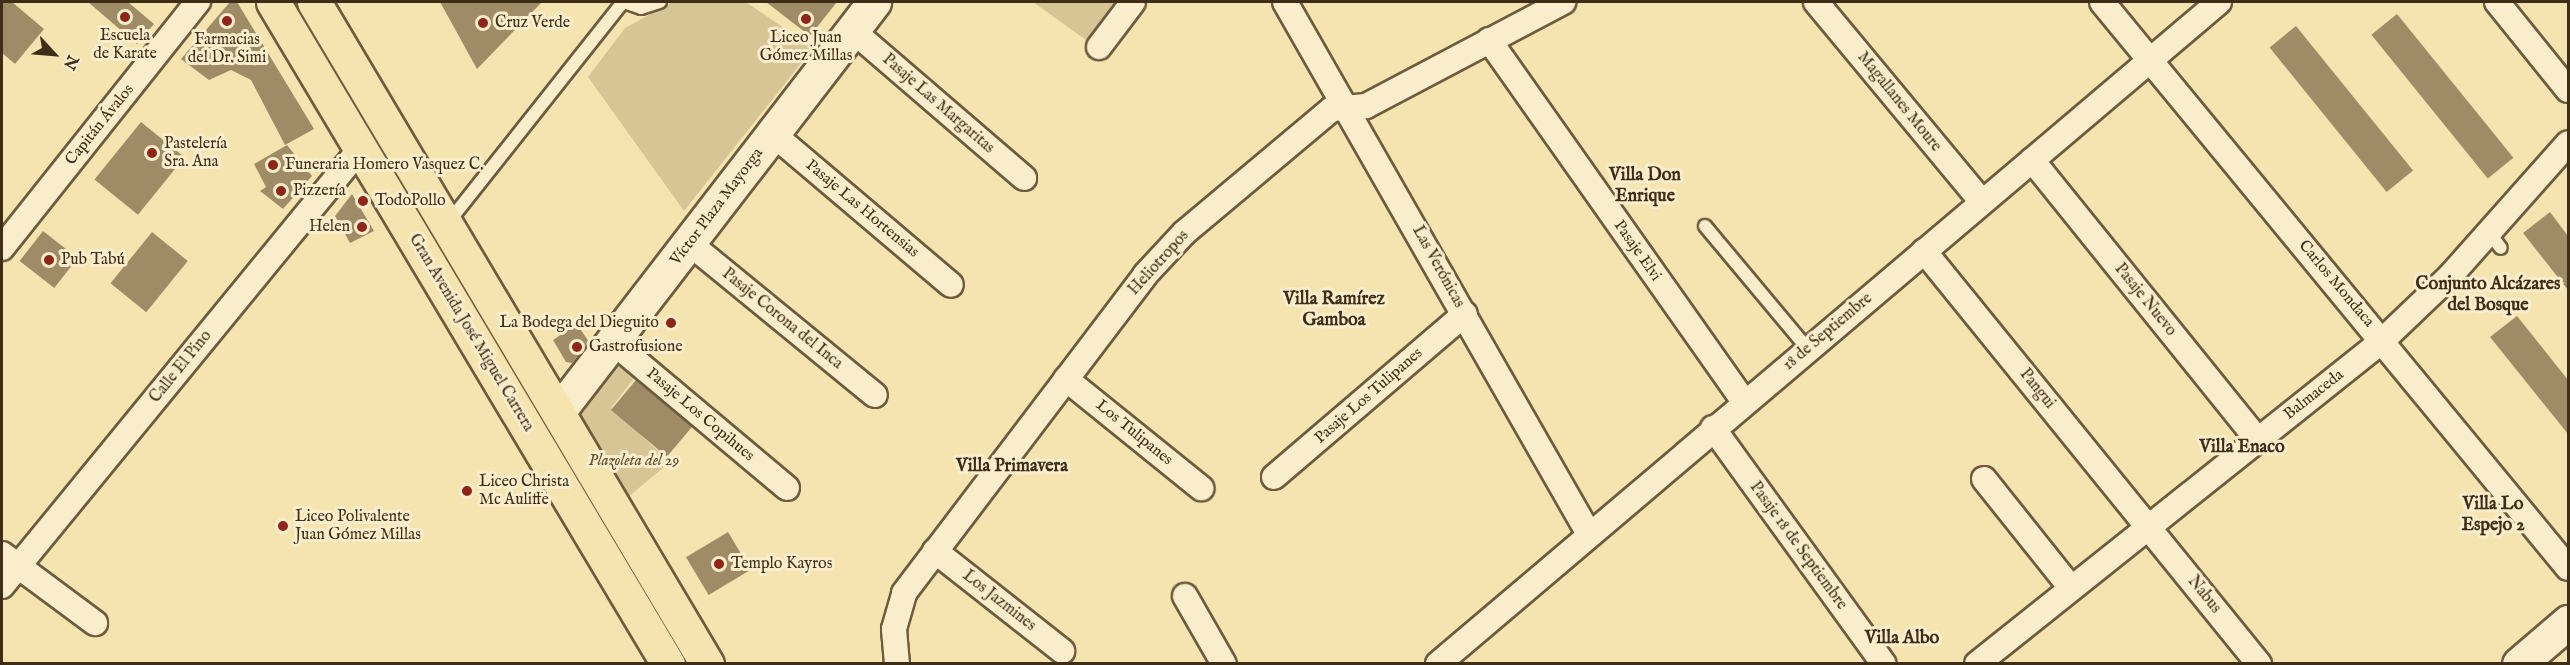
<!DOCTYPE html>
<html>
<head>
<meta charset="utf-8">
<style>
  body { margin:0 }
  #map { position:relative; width:2570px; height:665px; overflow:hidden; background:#f6e4b0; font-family:"IM FELL English",serif }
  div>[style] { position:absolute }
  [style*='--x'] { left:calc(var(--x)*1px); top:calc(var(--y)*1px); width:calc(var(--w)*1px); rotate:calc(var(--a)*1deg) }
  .green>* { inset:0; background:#d7c596 }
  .building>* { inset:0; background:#9f8c67; transform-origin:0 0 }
  .roads { filter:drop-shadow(2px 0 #6e5b3e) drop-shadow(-2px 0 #6e5b3e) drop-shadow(0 2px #6e5b3e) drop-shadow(0 -2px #6e5b3e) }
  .lane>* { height:12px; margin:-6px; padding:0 6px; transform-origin:6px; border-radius:6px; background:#f9edcc }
  .street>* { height:24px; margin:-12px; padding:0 12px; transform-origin:12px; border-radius:12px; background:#f9edcc }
  .secondary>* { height:33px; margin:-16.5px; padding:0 16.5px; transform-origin:16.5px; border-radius:16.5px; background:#f9edcc }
  .primary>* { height:33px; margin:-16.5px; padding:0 16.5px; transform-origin:16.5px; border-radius:16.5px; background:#f6e4b0 }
  .dots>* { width:16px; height:16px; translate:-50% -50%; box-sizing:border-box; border:3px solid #f9edcc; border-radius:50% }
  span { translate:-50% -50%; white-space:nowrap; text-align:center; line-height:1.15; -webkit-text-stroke:6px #f9edcc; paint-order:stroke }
  .poi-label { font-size:16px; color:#402d18 }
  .left { translate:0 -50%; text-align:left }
  .right { translate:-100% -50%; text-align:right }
  .street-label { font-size:16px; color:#402d18 }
  .park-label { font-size:16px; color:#5e4b31; font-style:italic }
  .neighbourhood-label { font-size:18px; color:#402d18; font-weight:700 }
  .frame { position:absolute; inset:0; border:3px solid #402d18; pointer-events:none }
  .north { position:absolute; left:24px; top:24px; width:60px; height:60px; -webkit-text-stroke:4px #f9edcc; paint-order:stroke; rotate:116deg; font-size:16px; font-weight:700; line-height:24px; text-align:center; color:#402d18 }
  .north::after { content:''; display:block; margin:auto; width:21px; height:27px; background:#402d18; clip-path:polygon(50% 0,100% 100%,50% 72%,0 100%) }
</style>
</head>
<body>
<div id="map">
  <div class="green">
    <div style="clip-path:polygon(672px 2px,746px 2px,813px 48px,684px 211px,588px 77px,625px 28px)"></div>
    <div style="clip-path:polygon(1033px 2px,1115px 2px,1086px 40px)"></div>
    <div style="clip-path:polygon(622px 354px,642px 368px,611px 408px,670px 462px,627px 498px,579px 410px)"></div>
  </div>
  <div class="building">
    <div style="clip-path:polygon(2px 2px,12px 2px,44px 29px,15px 64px,2px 53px)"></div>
    <div style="clip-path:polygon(88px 2px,128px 2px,154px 24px,137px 44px)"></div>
    <div style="clip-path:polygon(230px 2px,237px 2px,314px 129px,285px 145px,251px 80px,231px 70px,209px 80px,181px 59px)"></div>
    <div style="clip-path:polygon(440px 2px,542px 2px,477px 69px)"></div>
    <div style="clip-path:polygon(766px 2px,837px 2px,810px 36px)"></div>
    <div style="left:2397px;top:14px;width:185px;height:33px;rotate:51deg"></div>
    <div style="left:2296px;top:26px;width:186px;height:34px;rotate:51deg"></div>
    <div style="left:141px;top:122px;width:56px;height:74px;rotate:39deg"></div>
    <div style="clip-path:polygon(287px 145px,312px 176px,283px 209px,260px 191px,266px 187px,254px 164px)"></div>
    <div style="clip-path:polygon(352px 194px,374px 231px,350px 243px,335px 216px)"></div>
    <div style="clip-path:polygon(2550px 212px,2568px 236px,2568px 290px,2523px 233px)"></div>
    <div style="left:43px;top:231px;width:44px;height:38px;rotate:38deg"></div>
    <div style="left:152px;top:232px;width:46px;height:66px;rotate:39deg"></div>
    <div style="clip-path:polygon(2517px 316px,2568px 380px,2568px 434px,2490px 337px)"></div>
    <div style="clip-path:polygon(577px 324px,589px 342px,572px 363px,566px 362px,553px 340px)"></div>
    <div style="left:636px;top:380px;width:73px;height:39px;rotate:40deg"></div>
    <div style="left:728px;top:532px;width:44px;height:49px;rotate:59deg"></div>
  </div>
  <div class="roads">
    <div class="lane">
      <div style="--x:624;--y:2;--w:18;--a:19"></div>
      <div style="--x:641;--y:8;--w:20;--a:-18"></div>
      <div style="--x:447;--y:224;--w:283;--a:-51.6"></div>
      <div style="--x:1705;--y:226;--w:159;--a:50.1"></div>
      <div style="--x:2488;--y:231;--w:21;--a:53"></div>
    </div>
    <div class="street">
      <div style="--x:1285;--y:2;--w:613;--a:60.26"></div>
      <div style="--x:1816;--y:2;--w:260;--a:50.3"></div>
      <div style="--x:2102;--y:2;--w:733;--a:50.53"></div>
      <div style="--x:2497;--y:2;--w:113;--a:51.1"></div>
      <div style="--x:852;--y:30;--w:227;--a:40.7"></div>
      <div style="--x:1489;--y:40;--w:443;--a:54.8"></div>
      <div style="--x:1099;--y:47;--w:56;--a:-52.9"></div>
      <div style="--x:773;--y:134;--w:233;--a:40.3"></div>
      <div style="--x:2032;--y:160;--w:358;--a:51.1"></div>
      <div style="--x:689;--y:243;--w:240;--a:39.3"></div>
      <div style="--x:2;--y:248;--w:315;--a:-51.5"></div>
      <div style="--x:1924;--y:251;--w:532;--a:50.95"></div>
      <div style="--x:613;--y:342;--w:227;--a:40"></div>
      <div style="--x:1066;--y:379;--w:174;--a:38.9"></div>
      <div style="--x:1713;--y:428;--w:291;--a:54.1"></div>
      <div style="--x:1274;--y:477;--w:251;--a:-40.5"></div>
      <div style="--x:1984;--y:479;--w:139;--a:51.4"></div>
      <div style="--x:935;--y:551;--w:162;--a:38.2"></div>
      <div style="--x:2;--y:554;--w:116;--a:36.6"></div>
      <div style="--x:2;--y:586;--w:565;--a:-50.67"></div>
      <div style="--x:1185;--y:596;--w:78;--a:60.2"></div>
      <div style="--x:897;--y:664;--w:35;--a:-95"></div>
      <div style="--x:894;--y:629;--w:37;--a:-74"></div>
      <div style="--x:904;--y:593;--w:399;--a:-52.8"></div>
      <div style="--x:1145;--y:275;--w:57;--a:-47.1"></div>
      <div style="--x:1184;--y:233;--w:193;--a:-40"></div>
      <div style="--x:1332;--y:109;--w:34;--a:-5"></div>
      <div style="--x:1366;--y:106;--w:223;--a:-27.8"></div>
      <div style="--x:1438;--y:664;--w:1024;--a:-40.29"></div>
      <div style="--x:1977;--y:664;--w:518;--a:-38.57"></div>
      <div style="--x:2382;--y:341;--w:95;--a:-43.7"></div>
      <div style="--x:2451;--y:275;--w:176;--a:-48.4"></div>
    </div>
    <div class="secondary">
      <div style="--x:558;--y:412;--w:518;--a:-52.38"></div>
      <div style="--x:2519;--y:664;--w:65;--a:-40.6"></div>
    </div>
    <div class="primary">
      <div style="--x:273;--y:2;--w:771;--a:59.18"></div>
      <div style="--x:314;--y:2;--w:770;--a:59.3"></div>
    </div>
  </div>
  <div class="dots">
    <div style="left:125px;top:17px;background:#8f2418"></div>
    <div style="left:806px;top:19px;background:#8f2418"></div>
    <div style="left:227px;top:21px;background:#8f2418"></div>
    <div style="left:483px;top:23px;background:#8f2418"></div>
    <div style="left:152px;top:153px;background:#8f2418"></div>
    <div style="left:273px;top:165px;background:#8f2418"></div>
    <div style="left:281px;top:191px;background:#8f2418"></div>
    <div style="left:363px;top:201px;background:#8f2418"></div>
    <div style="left:362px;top:227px;background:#8f2418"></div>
    <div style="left:49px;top:260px;background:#8f2418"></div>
    <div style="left:671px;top:323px;background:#8f2418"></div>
    <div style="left:577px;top:347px;background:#8f2418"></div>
    <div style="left:467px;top:491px;background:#8f2418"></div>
    <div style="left:283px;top:526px;background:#8f2418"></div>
    <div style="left:719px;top:564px;background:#8f2418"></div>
  </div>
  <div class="poi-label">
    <span class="left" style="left:495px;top:23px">Cruz Verde</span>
    <span style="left:125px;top:45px">Escuela<br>de Karate</span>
    <span style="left:806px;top:47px">Liceo Juan<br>Gómez Millas</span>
    <span style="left:227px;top:49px">Farmacias<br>del Dr. Simi</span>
    <span class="left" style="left:164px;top:153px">Pastelería<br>Sra. Ana</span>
    <span class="left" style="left:285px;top:165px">Funeraria Homero Vasquez C.</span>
    <span class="left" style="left:293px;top:191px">Pizzería</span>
    <span class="left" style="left:375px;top:201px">TodoPollo</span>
    <span class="right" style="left:350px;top:227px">Helen</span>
    <span class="left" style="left:61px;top:260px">Pub Tabú</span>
    <span class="right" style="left:659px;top:323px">La Bodega del Dieguito</span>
    <span class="left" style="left:589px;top:347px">Gastrofusione</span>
    <span class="left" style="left:479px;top:491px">Liceo Christa<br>Mc Auliffe</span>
    <span class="left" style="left:295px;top:526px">Liceo Polivalente<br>Juan Gómez Millas</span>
    <span class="left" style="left:731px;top:564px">Templo Kayros</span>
  </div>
  <div class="street-label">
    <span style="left:1899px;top:102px;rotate:51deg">Magallanes Moure</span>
    <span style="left:938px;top:104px;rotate:41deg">Pasaje Las Margaritas</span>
    <span style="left:100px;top:125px;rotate:-51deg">Capitán Ávalos</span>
    <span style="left:717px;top:207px;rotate:-53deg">Víctor Plaza Mayorga</span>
    <span style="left:862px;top:209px;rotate:40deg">Pasaje Las Hortensias</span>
    <span style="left:1637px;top:251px;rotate:55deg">Pasaje Elvi</span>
    <span style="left:1159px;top:263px;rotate:-48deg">Heliotropos</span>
    <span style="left:1438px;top:267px;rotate:61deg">Las Verónicas</span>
    <span style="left:2336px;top:284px;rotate:50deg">Carlos Mondaca</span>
    <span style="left:2145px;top:300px;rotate:51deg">Pasaje Nuevo</span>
    <span style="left:782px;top:319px;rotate:39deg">Pasaje Corona del Inca</span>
    <span style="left:1828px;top:332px;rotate:-40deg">18 de Septiembre</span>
    <span style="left:471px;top:333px;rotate:59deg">Gran Avenida José Miguel Carrera</span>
    <span style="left:181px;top:367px;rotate:-51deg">Calle El Pino</span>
    <span style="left:2037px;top:389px;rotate:51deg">Pangui</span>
    <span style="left:2314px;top:395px;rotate:-38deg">Balmaceda</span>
    <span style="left:1369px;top:396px;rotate:-41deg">Pasaje Los Tulipanes</span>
    <span style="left:700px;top:415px;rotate:40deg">Pasaje Los Copihues</span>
    <span style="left:1134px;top:433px;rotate:39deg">Los Tulipanes</span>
    <span style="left:1798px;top:546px;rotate:54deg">Pasaje 18 de Septiembre</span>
    <span style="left:2204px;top:595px;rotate:51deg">Nabus</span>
    <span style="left:999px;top:601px;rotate:38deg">Los Jazmines</span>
  </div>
  <div class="park-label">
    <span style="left:634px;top:461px">Plazoleta del 29</span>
  </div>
  <div class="neighbourhood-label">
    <span style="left:1645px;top:187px">Villa Don<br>Enrique</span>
    <span style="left:2488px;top:296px">Conjunto Alcázares<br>del Bosque</span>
    <span style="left:1334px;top:311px">Villa Ramírez<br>Gamboa</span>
    <span style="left:2242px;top:448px">Villa Enaco</span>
    <span style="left:1012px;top:467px">Villa Primavera</span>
    <span style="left:2493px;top:516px">Villa Lo<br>Espejo 2</span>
    <span style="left:1902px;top:639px">Villa Albo</span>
  </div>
  <div class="frame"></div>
  <div class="north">N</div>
</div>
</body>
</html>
